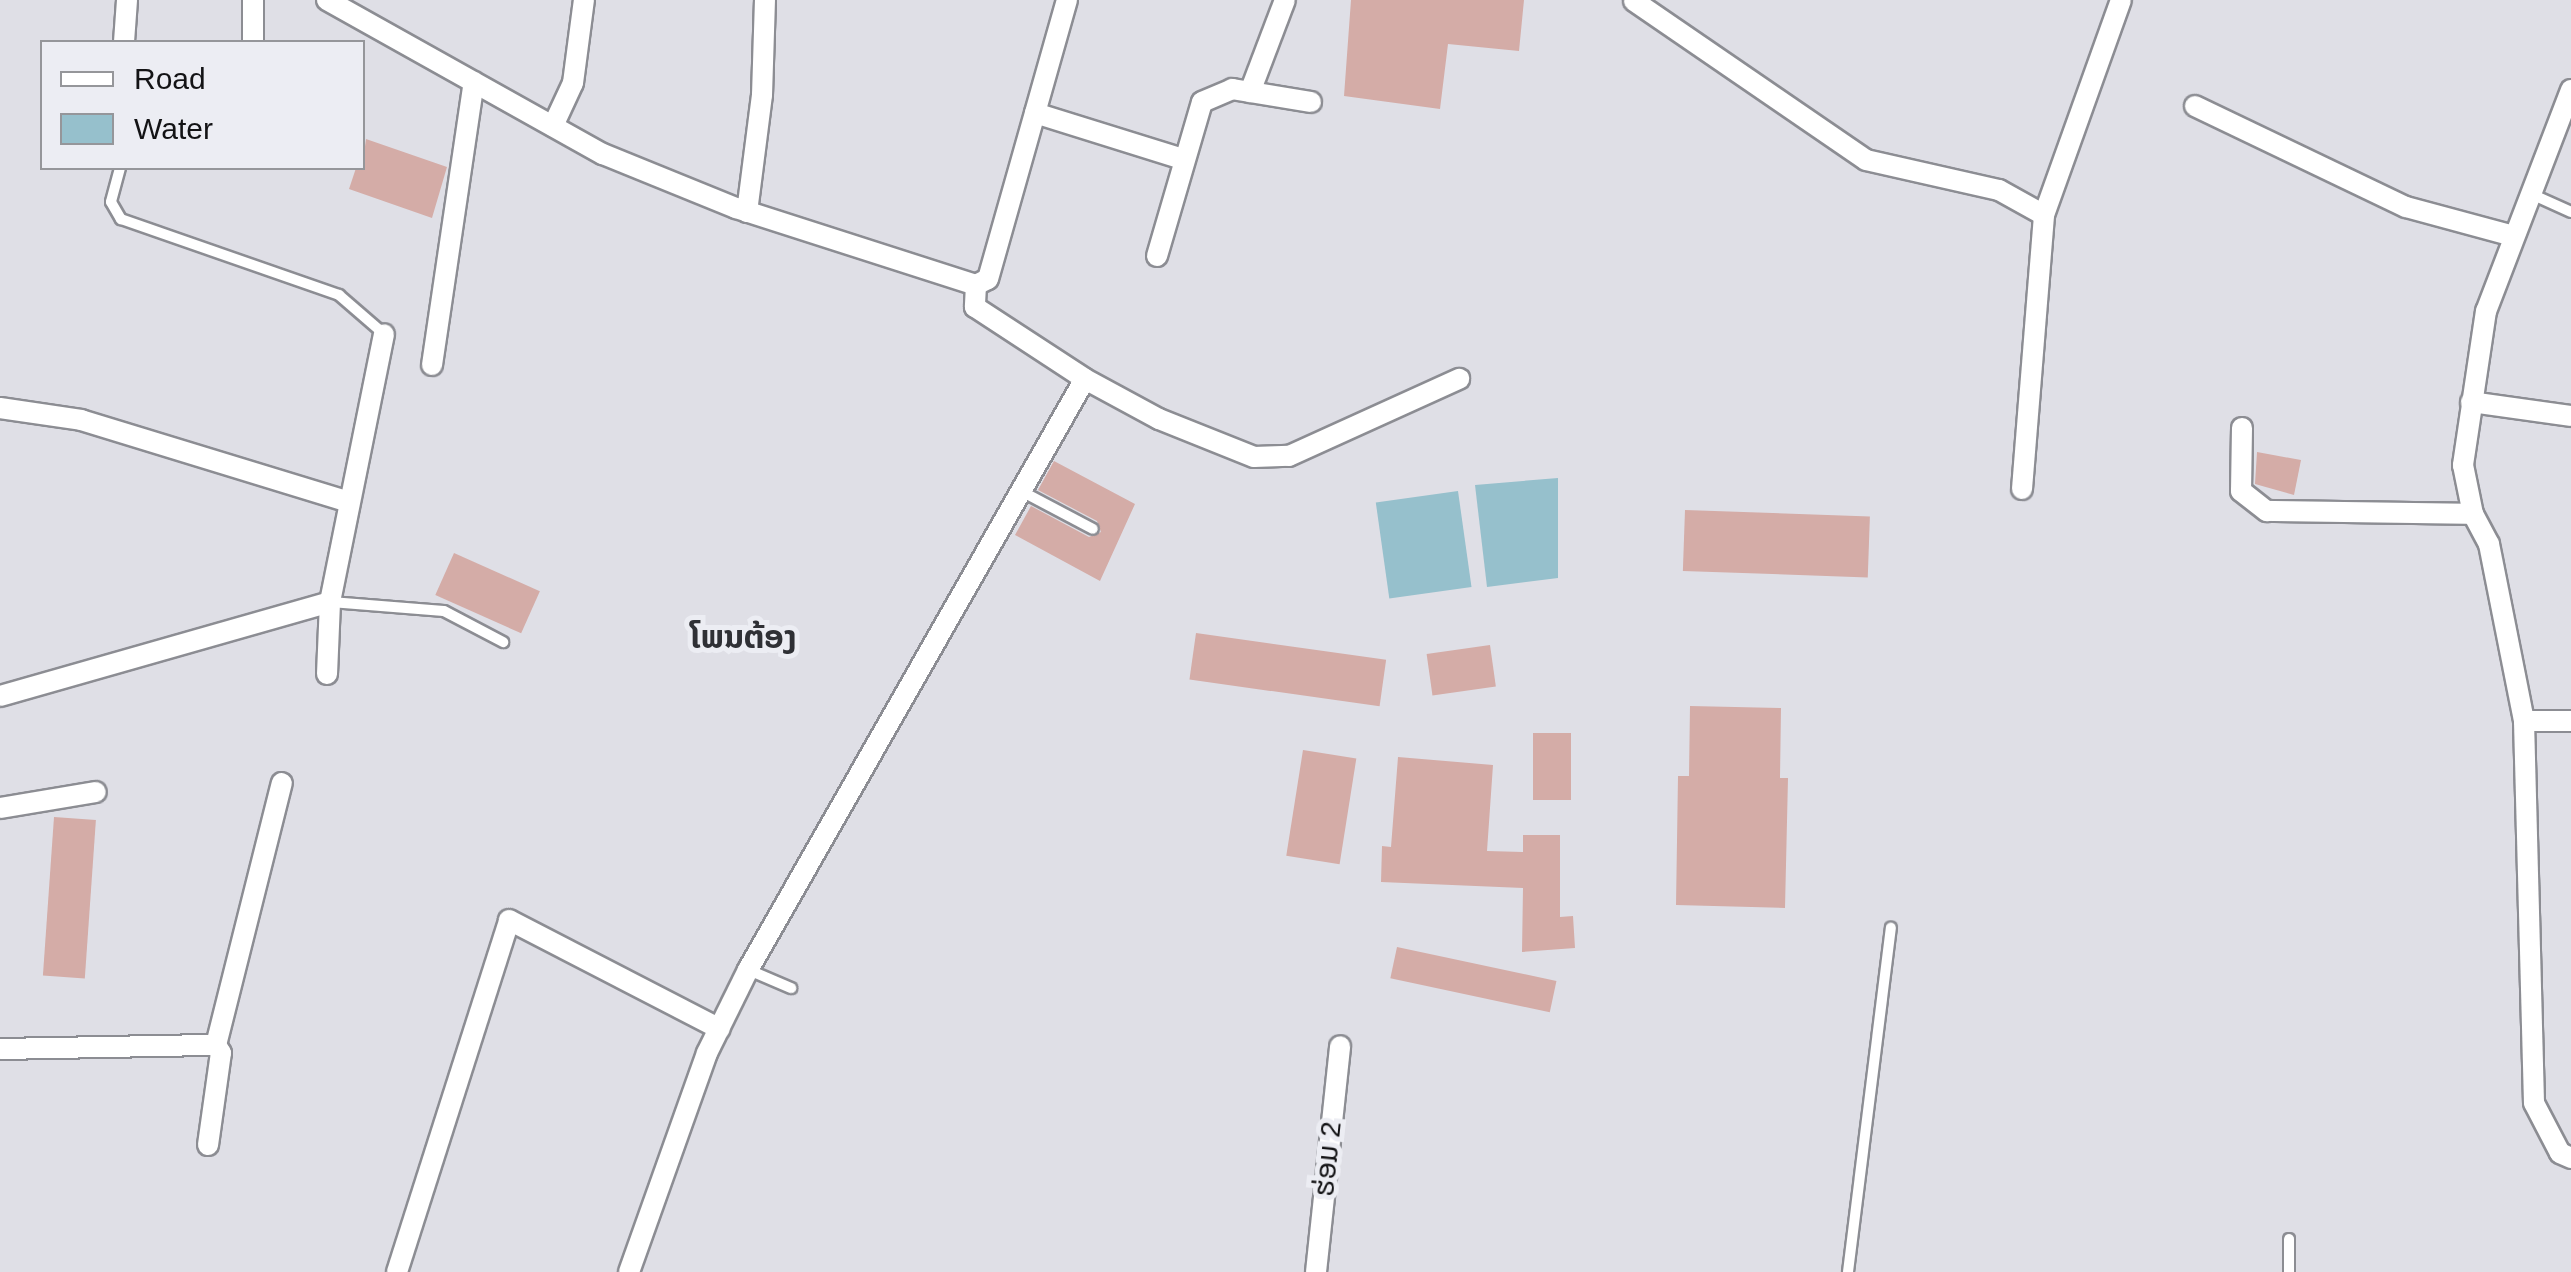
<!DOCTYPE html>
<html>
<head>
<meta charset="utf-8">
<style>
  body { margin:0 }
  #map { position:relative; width:2571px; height:1272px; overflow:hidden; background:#dfdfe6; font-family:Arial,"Noto Sans Lao",sans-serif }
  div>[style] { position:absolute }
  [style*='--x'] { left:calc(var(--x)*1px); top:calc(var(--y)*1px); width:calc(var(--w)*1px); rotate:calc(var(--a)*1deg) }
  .water>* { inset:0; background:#96c0cc; transform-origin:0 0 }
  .building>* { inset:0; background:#d4aca7; transform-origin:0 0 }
  .roads { filter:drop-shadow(2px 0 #8c8d93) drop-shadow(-2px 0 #8c8d93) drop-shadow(0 2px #8c8d93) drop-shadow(0 -2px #8c8d93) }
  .service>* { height:10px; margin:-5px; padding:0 5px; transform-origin:5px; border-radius:5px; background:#fff }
  .minor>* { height:20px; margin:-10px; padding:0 10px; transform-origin:10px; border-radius:10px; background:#fff }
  span { translate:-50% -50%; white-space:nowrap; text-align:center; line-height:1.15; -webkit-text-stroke:10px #ecedf3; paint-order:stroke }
  .street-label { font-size:28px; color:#131315 }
  .quarter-label { font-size:32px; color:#2f3035; font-weight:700 }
  .legend { position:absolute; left:40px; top:40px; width:325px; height:130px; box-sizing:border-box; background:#ecedf3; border:2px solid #95969a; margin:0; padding:12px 18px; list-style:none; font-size:30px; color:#131315 }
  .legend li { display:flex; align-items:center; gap:20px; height:50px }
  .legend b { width:50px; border:2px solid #95969a }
</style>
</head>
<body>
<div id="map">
  <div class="water">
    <div style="clip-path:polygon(1558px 478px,1558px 578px,1487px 587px,1475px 485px)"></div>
    <div style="left:1458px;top:491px;width:97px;height:83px;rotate:82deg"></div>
  </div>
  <div class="building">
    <div style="clip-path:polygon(1351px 0,1524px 0,1519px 51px,1448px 44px,1440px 109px,1344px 96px)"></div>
    <div style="clip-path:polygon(366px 139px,447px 167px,432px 218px,349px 189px,356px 168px,362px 168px)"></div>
    <div style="clip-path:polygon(2257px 452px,2301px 460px,2294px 495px,2255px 484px)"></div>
    <div style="clip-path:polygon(1054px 461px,1135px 504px,1100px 581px,1015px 535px,1031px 506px,1089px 537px,1101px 532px,1097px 521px,1038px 490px)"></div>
    <div style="left:1685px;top:510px;width:185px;height:61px;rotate:2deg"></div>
    <div style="left:454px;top:553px;width:94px;height:46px;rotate:24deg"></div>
    <div style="left:1196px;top:633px;width:192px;height:47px;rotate:8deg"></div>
    <div style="left:1490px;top:645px;width:42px;height:64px;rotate:82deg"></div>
    <div style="clip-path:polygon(1690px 706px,1781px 708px,1780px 778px,1788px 778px,1785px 908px,1676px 905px,1678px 776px,1689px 776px)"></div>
    <div style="left:1533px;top:733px;width:38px;height:67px"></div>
    <div style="left:1303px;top:750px;width:54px;height:107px;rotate:9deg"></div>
    <div style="clip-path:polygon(1398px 757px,1493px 765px,1487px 851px,1523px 852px,1523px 835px,1560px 835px,1560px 917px,1573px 916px,1575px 948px,1522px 952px,1523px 888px,1381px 882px,1382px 846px,1391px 847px)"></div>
    <div style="left:54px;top:817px;width:42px;height:159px;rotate:4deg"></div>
    <div style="left:1397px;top:947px;width:163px;height:32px;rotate:12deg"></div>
  </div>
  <div class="roads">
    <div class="service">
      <div style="--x:120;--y:168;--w:35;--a:105"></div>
      <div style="--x:111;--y:202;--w:20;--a:60"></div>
      <div style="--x:121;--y:219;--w:231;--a:19.2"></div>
      <div style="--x:339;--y:295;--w:60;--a:40.9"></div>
      <div style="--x:2529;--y:193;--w:46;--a:24.3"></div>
      <div style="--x:1021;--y:491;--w:81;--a:27.8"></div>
      <div style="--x:331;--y:602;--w:113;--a:4.6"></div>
      <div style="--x:444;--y:611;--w:67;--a:27.7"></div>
      <div style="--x:749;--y:970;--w:46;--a:23.2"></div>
      <div style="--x:2289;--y:1239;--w:33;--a:90"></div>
      <div style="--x:1848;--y:1272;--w:347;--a:-82.9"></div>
    </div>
    <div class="minor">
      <div style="--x:327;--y:0;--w:316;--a:29.2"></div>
      <div style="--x:603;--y:154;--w:144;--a:22.1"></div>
      <div style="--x:736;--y:208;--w:252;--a:17.8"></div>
      <div style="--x:976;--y:285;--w:13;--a:-27"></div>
      <div style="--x:988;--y:279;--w:290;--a:-74.2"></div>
      <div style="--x:1634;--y:1;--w:281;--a:34.4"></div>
      <div style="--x:1866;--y:160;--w:136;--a:12.7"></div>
      <div style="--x:1999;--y:190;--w:51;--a:29.1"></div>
      <div style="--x:124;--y:42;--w:42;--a:-85.9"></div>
      <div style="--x:253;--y:42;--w:42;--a:-90"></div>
      <div style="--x:2571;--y:90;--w:237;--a:111"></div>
      <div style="--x:2486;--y:311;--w:156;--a:98.5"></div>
      <div style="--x:2463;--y:465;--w:50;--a:78.5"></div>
      <div style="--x:2473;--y:514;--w:34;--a:62"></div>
      <div style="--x:2489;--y:544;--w:180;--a:78.8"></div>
      <div style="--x:2524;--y:721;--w:382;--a:88.5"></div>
      <div style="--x:2534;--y:1103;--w:56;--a:62.5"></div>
      <div style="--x:2560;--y:1153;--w:12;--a:24"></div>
      <div style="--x:1250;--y:92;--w:98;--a:-69.2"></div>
      <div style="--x:2195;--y:106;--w:234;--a:25.6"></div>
      <div style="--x:2406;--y:207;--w:108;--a:15.1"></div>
      <div style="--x:1035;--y:113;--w:155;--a:17.3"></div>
      <div style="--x:553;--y:126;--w:47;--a:-65.1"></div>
      <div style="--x:573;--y:83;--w:84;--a:-82.5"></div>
      <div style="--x:747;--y:212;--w:118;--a:-82.7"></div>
      <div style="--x:762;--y:95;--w:95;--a:-88.2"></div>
      <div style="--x:1157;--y:256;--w:160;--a:-73.7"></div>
      <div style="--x:1202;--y:102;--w:33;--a:-23"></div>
      <div style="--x:1232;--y:89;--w:80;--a:9.3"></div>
      <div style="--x:976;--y:285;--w:22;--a:93"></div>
      <div style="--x:975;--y:307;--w:131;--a:33.2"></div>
      <div style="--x:1085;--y:379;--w:84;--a:28.4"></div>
      <div style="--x:1159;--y:419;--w:102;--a:21.8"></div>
      <div style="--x:1254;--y:457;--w:35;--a:-2"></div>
      <div style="--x:1289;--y:456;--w:187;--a:-24.4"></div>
      <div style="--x:432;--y:365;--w:286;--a:-81.6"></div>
      <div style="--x:2471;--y:402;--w:101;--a:8"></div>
      <div style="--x:0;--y:408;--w:82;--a:8.4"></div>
      <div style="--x:81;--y:420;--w:280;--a:17"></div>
      <div style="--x:2242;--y:428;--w:63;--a:90.9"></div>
      <div style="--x:2241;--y:491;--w:33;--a:38"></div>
      <div style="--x:2267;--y:511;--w:206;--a:0.8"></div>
      <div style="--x:2022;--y:489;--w:275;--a:-85.4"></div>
      <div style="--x:2044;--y:215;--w:228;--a:-70.3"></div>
      <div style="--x:327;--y:674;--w:72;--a:-87.6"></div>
      <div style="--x:330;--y:602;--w:273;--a:-78.6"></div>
      <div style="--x:0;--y:696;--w:343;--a:-15.9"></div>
      <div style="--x:2524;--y:721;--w:47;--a:0"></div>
      <div style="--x:0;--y:808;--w:97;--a:-9.5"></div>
      <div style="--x:0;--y:1049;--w:216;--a:-1.1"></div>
      <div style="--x:208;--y:1145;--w:93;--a:-82"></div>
      <div style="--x:221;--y:1053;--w:9;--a:-122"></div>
      <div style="--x:216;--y:1045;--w:270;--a:-75.9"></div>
      <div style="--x:397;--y:1272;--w:369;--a:-72.3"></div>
      <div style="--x:509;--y:920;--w:237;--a:27.3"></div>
      <div style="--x:629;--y:1272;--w:232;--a:-70.4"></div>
      <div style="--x:707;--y:1053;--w:93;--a:-63.7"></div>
      <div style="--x:748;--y:970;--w:680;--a:-60.31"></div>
      <div style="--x:1316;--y:1272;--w:227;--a:-83.9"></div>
    </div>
  </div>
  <div class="street-label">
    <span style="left:1328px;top:1159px;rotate:-84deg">ຮ່ອມ 2</span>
  </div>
  <div class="quarter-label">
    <span style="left:743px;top:637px">ໂພນຕ້ອງ</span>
  </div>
  <ul class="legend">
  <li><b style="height:12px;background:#fff"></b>Road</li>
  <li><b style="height:28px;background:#96c0cc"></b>Water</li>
  </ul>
</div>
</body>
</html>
